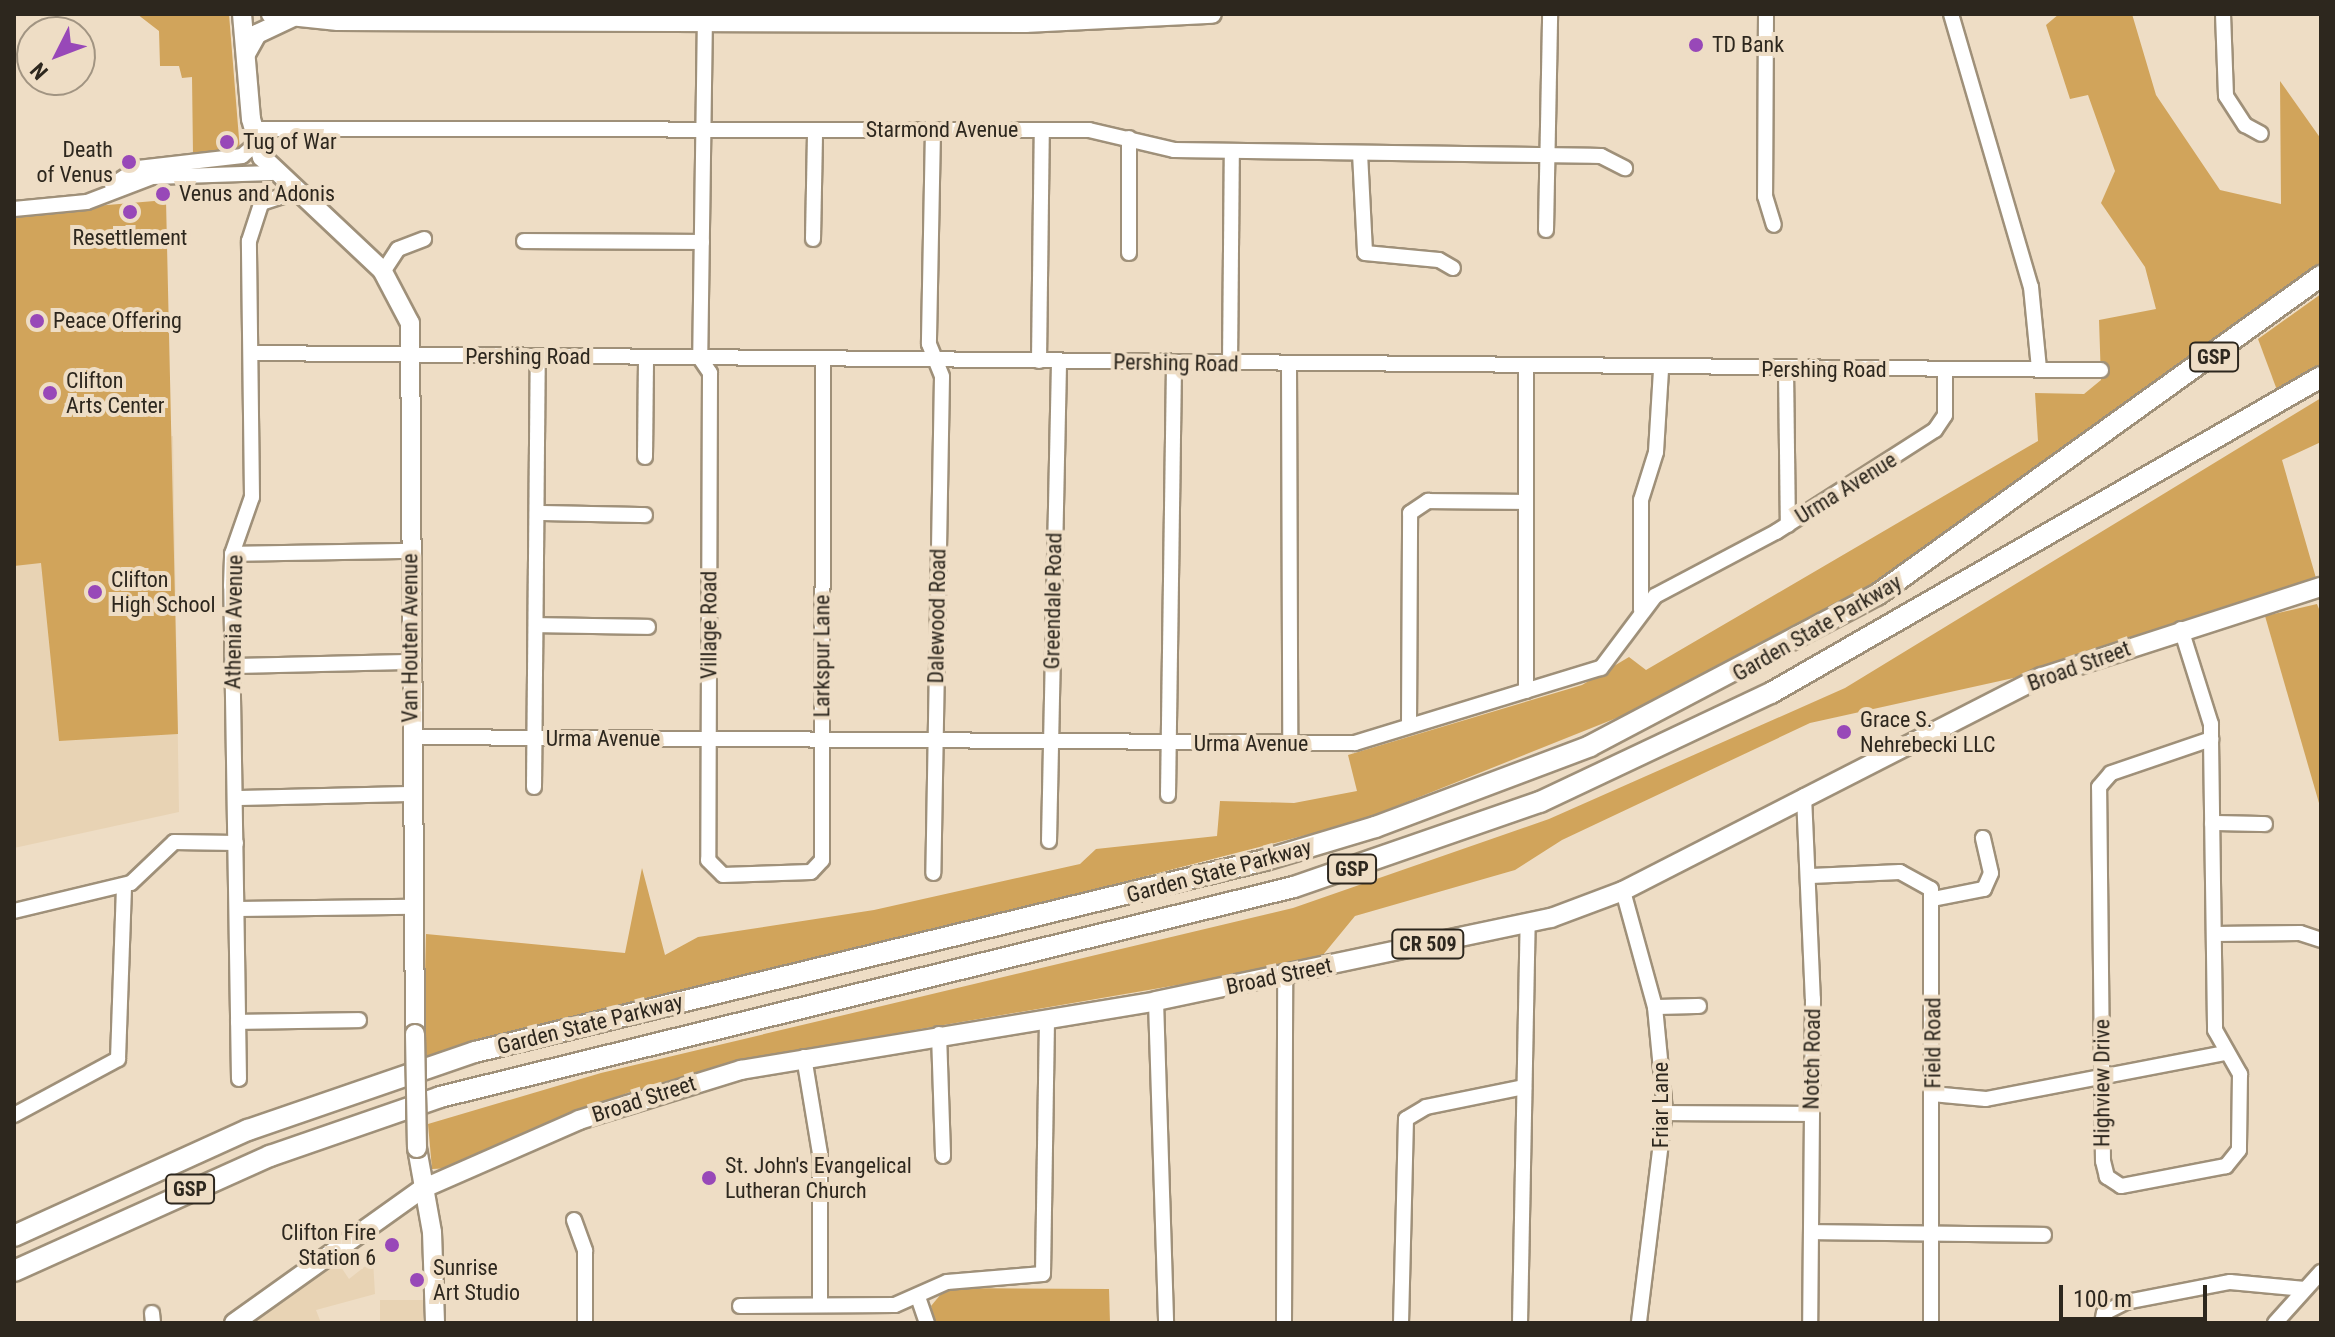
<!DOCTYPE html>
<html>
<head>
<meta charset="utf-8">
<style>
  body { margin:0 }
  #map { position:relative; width:2335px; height:1337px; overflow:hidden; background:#eeddc5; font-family:"Roboto Condensed",sans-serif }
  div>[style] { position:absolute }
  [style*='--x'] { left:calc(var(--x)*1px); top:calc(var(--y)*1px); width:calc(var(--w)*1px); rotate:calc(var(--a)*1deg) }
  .built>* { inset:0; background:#e8d3b4; transform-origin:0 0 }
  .green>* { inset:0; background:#d1a45b }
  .roads { filter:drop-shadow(2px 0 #9f9079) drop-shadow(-2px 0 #9f9079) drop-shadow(0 2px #9f9079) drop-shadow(0 -2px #9f9079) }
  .minor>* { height:14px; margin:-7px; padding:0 7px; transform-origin:7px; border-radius:7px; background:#fff }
  .major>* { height:18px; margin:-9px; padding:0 9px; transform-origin:9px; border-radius:9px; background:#fff }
  .highway>* { height:20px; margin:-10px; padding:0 10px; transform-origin:10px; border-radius:10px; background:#fff }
  .bridges { filter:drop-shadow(2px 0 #9f9079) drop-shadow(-2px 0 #9f9079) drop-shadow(0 2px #9f9079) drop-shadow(0 -2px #9f9079) }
  .major-bridge>* { height:18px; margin:-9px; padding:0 9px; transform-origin:9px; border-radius:9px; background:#fff }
  .dots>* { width:22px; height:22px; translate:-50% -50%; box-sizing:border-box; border:4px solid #eeddc5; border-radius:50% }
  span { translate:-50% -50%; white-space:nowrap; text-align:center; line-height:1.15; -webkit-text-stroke:8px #eeddc5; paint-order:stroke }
  .shield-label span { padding:2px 6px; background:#eeddc5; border:2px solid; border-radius:6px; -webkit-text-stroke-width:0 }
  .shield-label { font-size:20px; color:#2d271e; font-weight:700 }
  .poi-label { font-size:22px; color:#2d271e }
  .left { translate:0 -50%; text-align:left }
  .right { translate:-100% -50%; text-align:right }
  .street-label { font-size:22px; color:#2d271e }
  .frame { position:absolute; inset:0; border:16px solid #2d271e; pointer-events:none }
  .north { position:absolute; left:16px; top:16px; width:80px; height:80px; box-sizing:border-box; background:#eeddc5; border:2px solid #a19482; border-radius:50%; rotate:228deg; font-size:22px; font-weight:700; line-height:32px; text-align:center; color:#2d271e }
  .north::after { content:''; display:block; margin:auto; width:28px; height:36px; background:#9848b8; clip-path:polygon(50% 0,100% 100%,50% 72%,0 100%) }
  .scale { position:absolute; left:2059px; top:1285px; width:148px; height:36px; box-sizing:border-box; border:4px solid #2d271e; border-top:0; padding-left:10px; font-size:24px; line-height:28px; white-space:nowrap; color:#2d271e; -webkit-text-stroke:6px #eeddc5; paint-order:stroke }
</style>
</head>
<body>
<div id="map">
  <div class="built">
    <div style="clip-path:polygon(173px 436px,179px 812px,14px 848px,14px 450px)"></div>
    <div style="clip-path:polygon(373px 1260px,375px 1294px,316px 1310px,321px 1323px,253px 1323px,337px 1261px,349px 1279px)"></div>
    <div style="left:423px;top:1300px;width:23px;height:43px;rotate:90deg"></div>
  </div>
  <div class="green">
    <div style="clip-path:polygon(137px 14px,229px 14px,240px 151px,193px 155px,192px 77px,182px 78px,179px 66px,160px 66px,159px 31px)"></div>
    <div style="clip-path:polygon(2059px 14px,2132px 14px,2156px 95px,2220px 190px,2281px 204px,2280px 81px,2321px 139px,2321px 265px,1886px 578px,1624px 715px,1357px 822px,423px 1062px,426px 934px,625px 953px,642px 868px,665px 955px,698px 937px,874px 910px,1080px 864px,1096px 849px,1217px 836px,1220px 801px,1294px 803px,1357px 791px,1348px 755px,1582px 685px,1629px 657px,1646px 670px,2038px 441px,2035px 393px,2084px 394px,2101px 380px,2099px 320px,2156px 309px,2145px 267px,2101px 203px,2115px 171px,2088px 95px,2070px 99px,2046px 25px)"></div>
    <div style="clip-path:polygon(166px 200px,178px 734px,59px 741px,41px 563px,14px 566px,14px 213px)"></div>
    <div style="clip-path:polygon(2321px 294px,2321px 369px,2277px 390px,2258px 339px)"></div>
    <div style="clip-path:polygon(2321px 398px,2321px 442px,2282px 460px,2316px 578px,2018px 677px,1810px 723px,1562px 840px,1515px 870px,1355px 916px,1318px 961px,774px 1054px,627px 1093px,452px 1168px,432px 1169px,428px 1124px,601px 1073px,1293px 908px,1549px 819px,1845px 688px)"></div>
    <div style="clip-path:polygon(2317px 604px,2321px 614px,2321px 810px,2265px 616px)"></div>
    <div style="clip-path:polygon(946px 1288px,1109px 1289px,1110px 1323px,935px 1323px,931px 1306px)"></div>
  </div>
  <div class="roads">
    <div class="minor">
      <div style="--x:705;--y:14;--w:344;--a:90.8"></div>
      <div style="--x:700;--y:358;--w:18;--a:56"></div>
      <div style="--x:710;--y:373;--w:487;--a:90.2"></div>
      <div style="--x:708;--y:860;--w:21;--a:45"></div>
      <div style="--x:723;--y:875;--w:88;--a:-2"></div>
      <div style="--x:811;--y:872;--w:16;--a:-47"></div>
      <div style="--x:822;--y:860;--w:501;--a:-89.89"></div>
      <div style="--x:1766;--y:14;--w:182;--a:90.3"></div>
      <div style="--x:1765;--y:196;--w:30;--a:73"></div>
      <div style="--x:1951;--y:14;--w:284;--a:73.7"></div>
      <div style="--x:2031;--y:287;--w:82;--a:84.4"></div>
      <div style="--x:2223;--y:14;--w:82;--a:87.9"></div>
      <div style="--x:2226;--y:96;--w:35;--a:57"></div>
      <div style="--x:2245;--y:125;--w:18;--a:29"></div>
      <div style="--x:253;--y:129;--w:836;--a:0.07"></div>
      <div style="--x:1089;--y:130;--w:87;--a:13.2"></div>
      <div style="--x:1174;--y:150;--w:427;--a:0.8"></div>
      <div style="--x:1601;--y:156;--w:27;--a:27"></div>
      <div style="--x:933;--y:130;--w:214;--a:91.1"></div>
      <div style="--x:929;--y:344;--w:35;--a:68"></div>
      <div style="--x:942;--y:377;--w:496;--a:91"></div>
      <div style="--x:1129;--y:138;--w:115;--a:90"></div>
      <div style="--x:1360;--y:153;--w:100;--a:87.1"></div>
      <div style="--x:1365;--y:253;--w:74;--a:5.4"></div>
      <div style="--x:1439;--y:260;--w:16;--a:30"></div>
      <div style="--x:112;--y:185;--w:31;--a:-33"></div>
      <div style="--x:138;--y:168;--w:105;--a:-6.6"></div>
      <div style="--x:242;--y:156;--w:18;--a:-41"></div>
      <div style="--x:14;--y:209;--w:73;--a:-5.5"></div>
      <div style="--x:87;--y:202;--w:70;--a:-21"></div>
      <div style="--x:152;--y:177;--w:120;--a:-1.9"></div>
      <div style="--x:1546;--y:230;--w:216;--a:-88.9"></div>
      <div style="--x:813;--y:239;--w:109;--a:-88.9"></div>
      <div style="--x:524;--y:241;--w:178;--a:0.3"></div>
      <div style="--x:383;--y:272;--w:27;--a:-57"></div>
      <div style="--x:398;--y:249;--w:28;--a:-21"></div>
      <div style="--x:251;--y:353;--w:1850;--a:0.53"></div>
      <div style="--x:1039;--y:361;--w:231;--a:-89.3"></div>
      <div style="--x:1230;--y:364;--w:213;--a:-89.5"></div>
      <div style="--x:1289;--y:365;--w:379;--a:89.8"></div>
      <div style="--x:1786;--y:369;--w:156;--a:89.3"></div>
      <div style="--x:645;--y:457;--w:100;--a:-89.4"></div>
      <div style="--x:537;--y:513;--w:108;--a:1.1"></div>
      <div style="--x:232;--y:554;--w:177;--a:-1"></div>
      <div style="--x:1641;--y:610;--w:110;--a:-90"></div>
      <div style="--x:1641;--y:500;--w:50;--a:-72.6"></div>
      <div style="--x:1656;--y:452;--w:82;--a:-86.5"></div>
      <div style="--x:537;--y:625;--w:111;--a:1"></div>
      <div style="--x:2181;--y:629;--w:100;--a:72.5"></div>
      <div style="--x:2211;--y:724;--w:15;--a:90"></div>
      <div style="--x:2211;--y:739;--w:291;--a:89.2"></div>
      <div style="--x:2215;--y:1030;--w:51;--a:60.4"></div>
      <div style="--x:2240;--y:1074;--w:76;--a:90.8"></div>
      <div style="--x:2239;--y:1150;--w:21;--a:129"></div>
      <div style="--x:2226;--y:1166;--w:107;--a:169.2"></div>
      <div style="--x:2121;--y:1186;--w:17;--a:-147"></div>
      <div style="--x:2107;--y:1177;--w:16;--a:-104"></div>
      <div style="--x:2103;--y:1161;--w:374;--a:-90.6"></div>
      <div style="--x:2099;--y:787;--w:18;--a:-49"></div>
      <div style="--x:2111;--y:773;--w:106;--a:-18.8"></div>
      <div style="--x:232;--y:666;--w:178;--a:-1.3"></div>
      <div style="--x:1526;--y:691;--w:324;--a:-90"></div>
      <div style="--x:1409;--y:726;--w:213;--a:-89.7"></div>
      <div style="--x:1410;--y:513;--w:22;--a:-34"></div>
      <div style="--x:1428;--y:501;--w:98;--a:0.6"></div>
      <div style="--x:411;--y:737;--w:944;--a:0.36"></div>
      <div style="--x:1355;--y:743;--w:257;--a:-17"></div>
      <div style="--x:1601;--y:668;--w:90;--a:-53.1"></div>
      <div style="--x:1655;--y:596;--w:137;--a:-27.9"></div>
      <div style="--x:1776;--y:532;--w:189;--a:-32.7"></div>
      <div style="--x:1935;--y:430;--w:18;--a:-56"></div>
      <div style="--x:1945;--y:415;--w:44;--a:-90"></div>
      <div style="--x:534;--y:787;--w:430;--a:-89.5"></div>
      <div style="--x:1168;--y:795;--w:432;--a:-89.2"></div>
      <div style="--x:1804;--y:796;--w:203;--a:87.5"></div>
      <div style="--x:1813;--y:999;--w:324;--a:90.5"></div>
      <div style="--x:236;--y:798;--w:176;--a:-1.3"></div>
      <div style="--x:2212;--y:823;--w:53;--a:1.1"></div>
      <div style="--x:1049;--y:841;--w:479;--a:-88.8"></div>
      <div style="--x:1811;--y:876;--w:89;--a:-2.6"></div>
      <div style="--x:1900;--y:872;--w:35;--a:29"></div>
      <div style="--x:1931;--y:889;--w:434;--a:90"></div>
      <div style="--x:1623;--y:891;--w:120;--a:74.6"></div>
      <div style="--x:1655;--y:1007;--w:103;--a:84.5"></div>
      <div style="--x:1665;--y:1110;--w:215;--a:97"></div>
      <div style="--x:1933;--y:899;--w:52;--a:-11.1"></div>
      <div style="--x:1984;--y:889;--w:17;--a:-66"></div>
      <div style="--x:1991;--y:873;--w:36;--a:-103"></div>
      <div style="--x:237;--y:909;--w:176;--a:-0.7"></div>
      <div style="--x:14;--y:911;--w:120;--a:-13.5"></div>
      <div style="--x:131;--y:883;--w:59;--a:-43.6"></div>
      <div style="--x:174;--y:842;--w:62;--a:0.9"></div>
      <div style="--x:2214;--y:934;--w:86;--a:-0.7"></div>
      <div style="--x:2300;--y:933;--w:22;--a:18"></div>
      <div style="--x:1156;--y:1001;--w:322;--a:88.2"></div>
      <div style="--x:1655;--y:1007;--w:44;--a:-1.3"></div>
      <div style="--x:238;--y:1022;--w:121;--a:-0.9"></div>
      <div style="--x:939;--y:1034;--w:122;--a:88.1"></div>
      <div style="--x:804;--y:1057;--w:98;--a:80.6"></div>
      <div style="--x:820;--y:1154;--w:151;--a:90"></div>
      <div style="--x:239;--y:1079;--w:493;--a:-90.9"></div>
      <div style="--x:231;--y:586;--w:32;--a:-88"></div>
      <div style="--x:232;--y:554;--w:60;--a:-70.7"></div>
      <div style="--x:252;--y:497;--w:256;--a:-90.7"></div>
      <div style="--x:249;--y:241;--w:40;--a:-72"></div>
      <div style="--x:261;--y:203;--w:33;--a:-18"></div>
      <div style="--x:1932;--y:1094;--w:54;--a:5.3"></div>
      <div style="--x:1986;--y:1099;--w:244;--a:-10.9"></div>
      <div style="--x:1665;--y:1113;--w:147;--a:0.4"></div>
      <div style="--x:14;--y:1115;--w:118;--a:-28.3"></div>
      <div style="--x:118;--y:1059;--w:173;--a:-88"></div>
      <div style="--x:574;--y:1220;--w:33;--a:70"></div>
      <div style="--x:585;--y:1251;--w:72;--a:90"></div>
      <div style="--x:1811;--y:1232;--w:233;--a:0.7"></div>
      <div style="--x:918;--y:1297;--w:28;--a:71"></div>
      <div style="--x:740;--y:1306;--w:155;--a:-0.4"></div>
      <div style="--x:895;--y:1305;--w:57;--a:-23.9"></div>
      <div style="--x:947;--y:1282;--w:96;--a:-4.8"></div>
      <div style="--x:1043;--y:1274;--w:256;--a:-89.1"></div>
      <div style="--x:152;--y:1313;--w:10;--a:84"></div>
      <div style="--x:1284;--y:1323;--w:348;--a:-89.8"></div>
      <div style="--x:1401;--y:1323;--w:204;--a:-88.6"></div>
      <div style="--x:1406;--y:1119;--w:23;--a:-31"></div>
      <div style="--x:1426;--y:1107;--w:100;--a:-11.5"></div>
      <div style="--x:1520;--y:1323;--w:400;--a:-88.9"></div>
      <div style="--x:2102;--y:1323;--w:10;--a:-79"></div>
      <div style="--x:2104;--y:1313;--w:25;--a:-27"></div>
      <div style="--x:2126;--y:1302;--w:106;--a:-10.9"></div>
      <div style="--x:2230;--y:1282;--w:75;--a:5.3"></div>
      <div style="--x:2275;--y:1323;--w:69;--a:-48"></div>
    </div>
    <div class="major">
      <div style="--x:242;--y:14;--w:105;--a:85.1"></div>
      <div style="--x:251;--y:119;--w:40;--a:74"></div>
      <div style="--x:262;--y:157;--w:165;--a:43.3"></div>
      <div style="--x:382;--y:270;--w:60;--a:62.2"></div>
      <div style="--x:410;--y:323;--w:711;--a:89.6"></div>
      <div style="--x:271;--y:14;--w:67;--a:6"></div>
      <div style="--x:338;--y:21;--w:687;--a:0.17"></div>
      <div style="--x:1025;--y:23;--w:187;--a:-2.8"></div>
      <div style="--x:246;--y:54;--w:23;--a:-61"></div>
      <div style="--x:257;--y:34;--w:38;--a:-25"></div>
      <div style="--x:417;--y:1148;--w:85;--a:79.9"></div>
      <div style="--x:432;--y:1232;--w:91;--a:88.1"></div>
      <div style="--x:234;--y:1323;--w:231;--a:-35.5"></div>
      <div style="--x:422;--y:1189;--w:171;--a:-23.7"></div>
      <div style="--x:579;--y:1120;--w:170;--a:-17.2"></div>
      <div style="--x:741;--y:1070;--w:421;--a:-9.4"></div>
      <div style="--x:1156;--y:1001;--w:404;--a:-11.9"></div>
      <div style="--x:1551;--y:918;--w:77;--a:-20.6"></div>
      <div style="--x:1623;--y:891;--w:470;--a:-27.1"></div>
      <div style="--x:2042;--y:677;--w:293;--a:-17.9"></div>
    </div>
    <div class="highway">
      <div style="--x:14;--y:1236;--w:257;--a:-24.4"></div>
      <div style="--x:248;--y:1130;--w:240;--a:-19"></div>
      <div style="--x:475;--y:1052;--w:813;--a:-13.66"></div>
      <div style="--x:1265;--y:860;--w:115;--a:-16.7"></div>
      <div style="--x:1375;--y:827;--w:230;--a:-20.6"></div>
      <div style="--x:1590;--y:746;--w:324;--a:-27.8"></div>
      <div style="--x:1877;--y:595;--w:547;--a:-35.7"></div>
      <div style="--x:14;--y:1271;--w:281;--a:-24.2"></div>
      <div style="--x:270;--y:1156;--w:180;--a:-19.1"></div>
      <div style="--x:440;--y:1097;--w:879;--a:-13.82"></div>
      <div style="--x:1294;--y:887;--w:260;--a:-19.1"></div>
      <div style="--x:1540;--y:802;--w:255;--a:-25.3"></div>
      <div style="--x:1771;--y:693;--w:634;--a:-29.88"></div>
    </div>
  </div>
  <div class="bridges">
    <div class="major-bridge">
      <div style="--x:415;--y:1034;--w:114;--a:89"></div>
    </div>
  </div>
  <div class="dots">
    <div style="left:1696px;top:45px;background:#9848b8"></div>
    <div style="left:227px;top:142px;background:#9848b8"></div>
    <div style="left:129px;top:162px;background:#9848b8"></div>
    <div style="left:163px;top:194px;background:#9848b8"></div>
    <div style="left:130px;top:212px;background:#9848b8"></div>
    <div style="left:37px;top:321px;background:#9848b8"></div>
    <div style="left:50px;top:393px;background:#9848b8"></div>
    <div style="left:95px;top:592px;background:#9848b8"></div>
    <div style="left:1844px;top:732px;background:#9848b8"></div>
    <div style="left:709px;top:1178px;background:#9848b8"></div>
    <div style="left:392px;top:1245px;background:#9848b8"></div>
    <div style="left:417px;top:1280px;background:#9848b8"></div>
  </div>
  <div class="shield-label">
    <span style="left:2214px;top:357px">GSP</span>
    <span style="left:1352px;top:869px">GSP</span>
    <span style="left:1428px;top:944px">CR 509</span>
    <span style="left:190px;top:1189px">GSP</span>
  </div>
  <div class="poi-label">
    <span class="left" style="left:1712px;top:45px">TD Bank</span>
    <span class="left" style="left:243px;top:142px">Tug of War</span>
    <span class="right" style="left:113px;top:162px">Death<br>of Venus</span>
    <span class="left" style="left:179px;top:194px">Venus and Adonis</span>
    <span style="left:130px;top:238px">Resettlement</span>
    <span class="left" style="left:53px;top:321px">Peace Offering</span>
    <span class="left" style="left:66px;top:393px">Clifton<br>Arts Center</span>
    <span class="left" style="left:111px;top:592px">Clifton<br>High School</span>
    <span class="left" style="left:1860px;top:732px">Grace S.<br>Nehrebecki LLC</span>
    <span class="left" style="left:725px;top:1178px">St. John's Evangelical<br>Lutheran Church</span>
    <span class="right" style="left:376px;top:1245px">Clifton Fire<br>Station 6</span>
    <span class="left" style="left:433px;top:1280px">Sunrise<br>Art Studio</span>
  </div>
  <div class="street-label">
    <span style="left:942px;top:130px">Starmond Avenue</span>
    <span style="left:528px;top:357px">Pershing Road</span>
    <span style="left:1176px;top:363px;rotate:1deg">Pershing Road</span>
    <span style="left:1824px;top:370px">Pershing Road</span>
    <span style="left:1846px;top:488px;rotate:-32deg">Urma Avenue</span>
    <span style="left:1053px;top:601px;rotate:-89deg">Greendale Road</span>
    <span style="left:937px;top:616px;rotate:-89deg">Dalewood Road</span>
    <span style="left:234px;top:622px;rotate:-89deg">Athenia Avenue</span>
    <span style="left:709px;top:625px;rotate:-90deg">Village Road</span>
    <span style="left:1817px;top:628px;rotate:-30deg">Garden State Parkway</span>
    <span style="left:410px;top:638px;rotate:-90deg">Van Houten Avenue</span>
    <span style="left:822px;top:656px;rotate:-90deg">Larkspur Lane</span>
    <span style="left:2079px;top:666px;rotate:-20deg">Broad Street</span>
    <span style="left:603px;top:739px">Urma Avenue</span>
    <span style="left:1251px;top:744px">Urma Avenue</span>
    <span style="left:1219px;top:871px;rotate:-15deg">Garden State Parkway</span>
    <span style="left:1279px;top:976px;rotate:-12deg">Broad Street</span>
    <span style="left:590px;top:1024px;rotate:-14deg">Garden State Parkway</span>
    <span style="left:1933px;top:1043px;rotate:-90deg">Field Road</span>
    <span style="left:1812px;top:1059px;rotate:-89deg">Notch Road</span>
    <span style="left:2102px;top:1083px;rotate:-90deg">Highview Drive</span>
    <span style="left:644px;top:1099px;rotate:-18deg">Broad Street</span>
    <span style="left:1661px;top:1105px;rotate:-90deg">Friar Lane</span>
  </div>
  <div class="frame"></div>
  <div class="north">N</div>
  <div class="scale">100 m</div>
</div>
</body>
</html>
